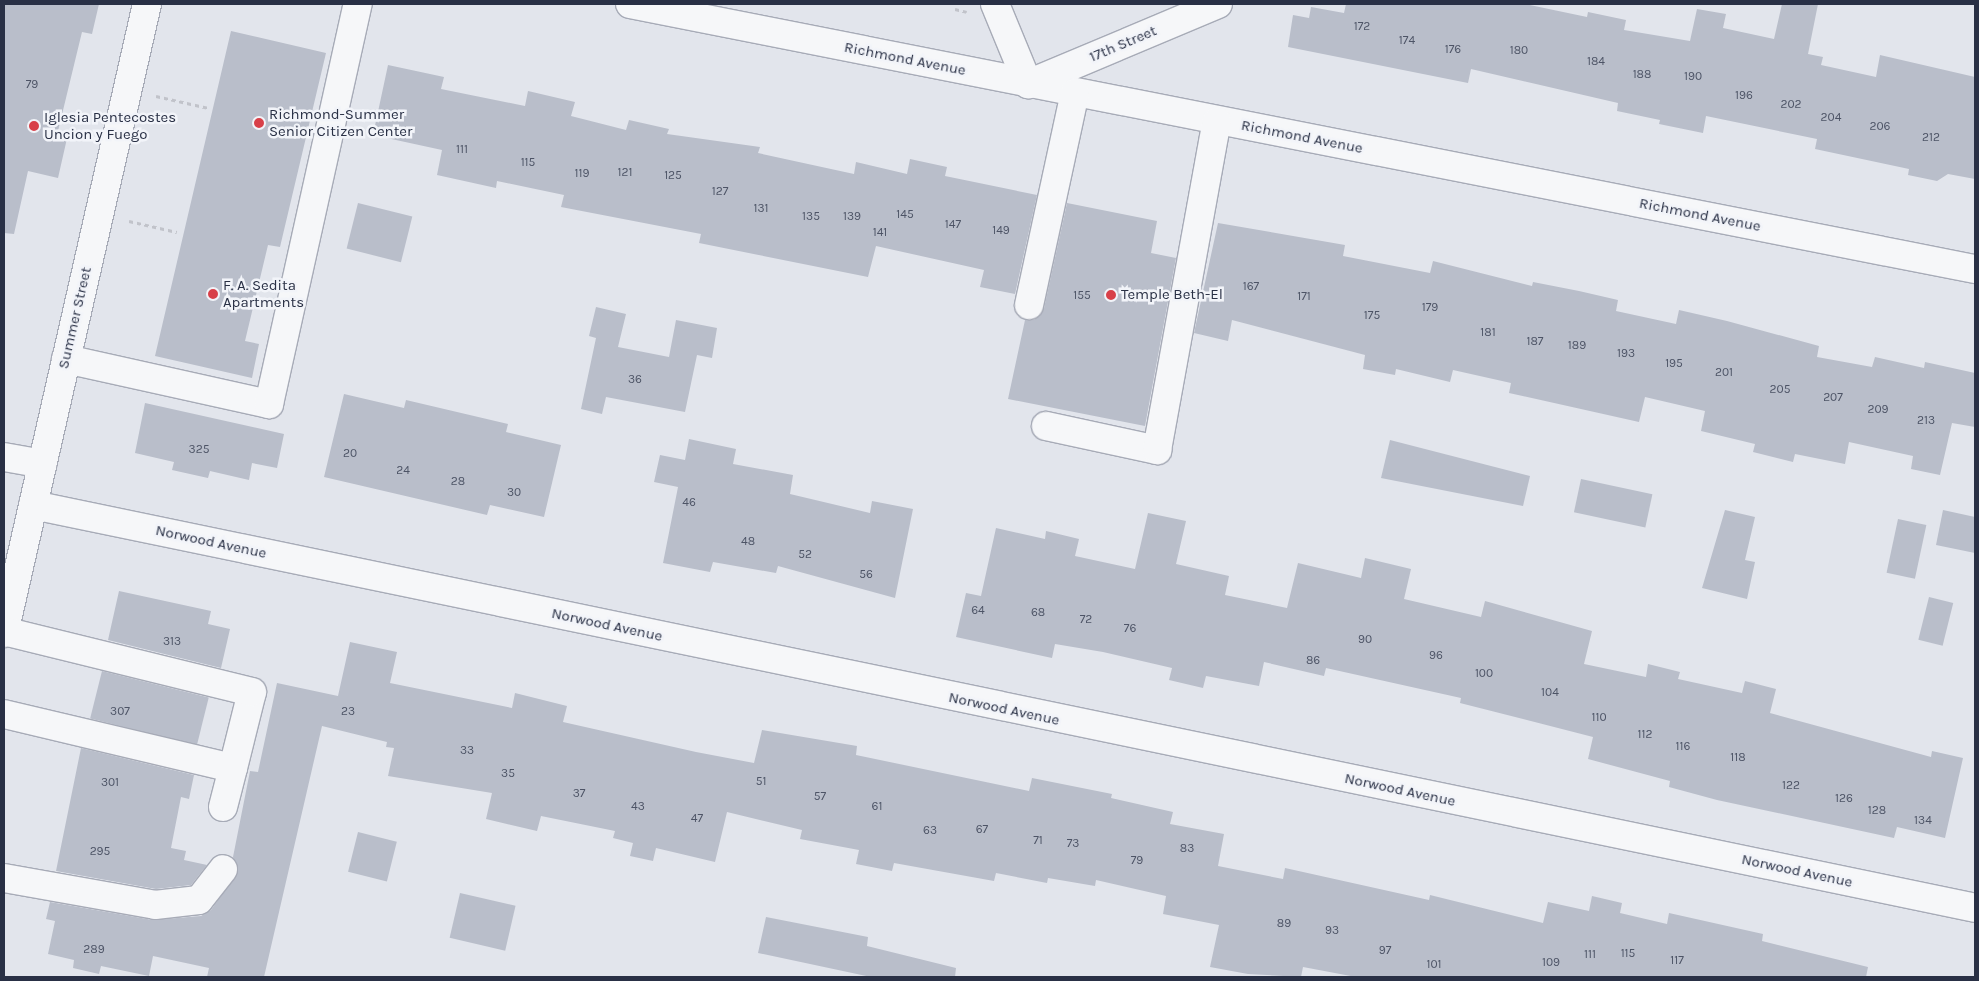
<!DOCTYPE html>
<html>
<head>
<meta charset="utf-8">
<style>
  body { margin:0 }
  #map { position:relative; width:1979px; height:981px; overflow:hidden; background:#e2e5ec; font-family:Karla,sans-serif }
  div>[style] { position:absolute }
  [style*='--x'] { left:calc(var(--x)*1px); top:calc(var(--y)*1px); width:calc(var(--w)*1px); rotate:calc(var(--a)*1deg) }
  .building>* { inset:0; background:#b9beca; transform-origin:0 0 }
  .path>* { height:3px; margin-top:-1.5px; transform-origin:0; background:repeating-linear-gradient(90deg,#c1c3ca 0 4px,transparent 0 8px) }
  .roads { filter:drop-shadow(1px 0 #a7abb7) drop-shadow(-1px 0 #a7abb7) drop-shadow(0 1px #a7abb7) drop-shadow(0 -1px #a7abb7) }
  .minor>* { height:28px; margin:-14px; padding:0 14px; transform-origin:14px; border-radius:14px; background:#f6f7f9 }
  .dots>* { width:14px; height:14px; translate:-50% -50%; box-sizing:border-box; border:2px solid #f2f4f9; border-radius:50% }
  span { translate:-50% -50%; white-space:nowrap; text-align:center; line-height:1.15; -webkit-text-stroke:5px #f2f4f9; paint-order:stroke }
  .number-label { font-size:12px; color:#4d5466 }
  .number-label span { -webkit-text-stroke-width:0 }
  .street-label { font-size:15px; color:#293045 }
  .poi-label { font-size:15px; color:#293045 }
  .left { translate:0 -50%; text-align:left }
  .frame { position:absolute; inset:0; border:5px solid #293045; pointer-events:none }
</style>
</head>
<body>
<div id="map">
  <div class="building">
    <div style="clip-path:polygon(4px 4px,99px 4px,92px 34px,82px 32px,58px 131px,68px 134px,58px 178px,28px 171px,14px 234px,4px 233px)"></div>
    <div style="clip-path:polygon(1346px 4px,1525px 4px,1587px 17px,1588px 12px,1626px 20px,1624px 30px,1690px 41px,1697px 9px,1726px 14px,1723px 28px,1774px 39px,1782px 4px,1818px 4px,1808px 54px,1823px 57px,1821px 65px,1876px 77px,1880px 55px,1975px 77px,1975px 179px,1948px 174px,1937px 181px,1908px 175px,1909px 169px,1815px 149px,1817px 139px,1706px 116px,1703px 133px,1659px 124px,1660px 120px,1617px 111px,1618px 103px,1471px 69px,1468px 83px,1288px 47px,1293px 15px,1309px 18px,1311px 7px,1344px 13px)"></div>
    <div style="clip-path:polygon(231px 31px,326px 53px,280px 247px,268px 245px,245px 341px,259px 344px,252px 378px,155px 356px)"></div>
    <div style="clip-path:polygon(388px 65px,444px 77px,441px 89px,525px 106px,528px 91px,575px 102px,571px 116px,626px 130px,629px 120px,669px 129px,667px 134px,760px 147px,758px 153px,854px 174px,856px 162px,907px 174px,910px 159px,947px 167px,945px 176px,1037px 195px,1015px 294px,980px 287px,984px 270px,876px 246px,868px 277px,699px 243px,701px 234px,561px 207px,564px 195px,497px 181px,496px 188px,437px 175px,442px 150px,373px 135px)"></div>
    <div style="left:358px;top:203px;width:56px;height:47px;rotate:14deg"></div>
    <div style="clip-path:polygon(1067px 203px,1157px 221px,1151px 253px,1176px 258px,1145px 426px,1008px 399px,1025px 320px,1034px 320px,1044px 308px)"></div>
    <div style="clip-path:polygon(1218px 223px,1345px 245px,1343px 256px,1430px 273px,1433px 261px,1532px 286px,1533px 282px,1579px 291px,1618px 300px,1616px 311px,1676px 324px,1679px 310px,1727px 321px,1819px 346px,1817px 357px,1872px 367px,1875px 357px,1924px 368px,1925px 362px,1975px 373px,1975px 427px,1952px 423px,1940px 475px,1911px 469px,1913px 456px,1849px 442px,1845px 464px,1795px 454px,1793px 462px,1753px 452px,1755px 444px,1701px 431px,1705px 411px,1645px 397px,1639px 422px,1509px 393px,1511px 383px,1453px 370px,1450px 382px,1396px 369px,1395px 375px,1363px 369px,1365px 355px,1232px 320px,1228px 341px,1194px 333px)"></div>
    <div style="clip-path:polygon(596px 307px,626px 314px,618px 347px,669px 357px,676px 320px,717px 328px,712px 358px,697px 355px,685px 412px,606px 397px,602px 414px,581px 409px,596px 338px,589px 336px)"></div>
    <div style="clip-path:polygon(344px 394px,404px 408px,406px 400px,508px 424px,506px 432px,561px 445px,544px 517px,490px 505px,487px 515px,324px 477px)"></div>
    <div style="clip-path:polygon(145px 403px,284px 434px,277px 468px,252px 463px,249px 480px,210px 471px,208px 478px,172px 470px,174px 462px,135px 453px)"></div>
    <div style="clip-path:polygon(689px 439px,736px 449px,733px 464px,793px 475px,790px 494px,870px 513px,872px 501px,913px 509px,895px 598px,778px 566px,776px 573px,713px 562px,710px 572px,663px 563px,678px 487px,654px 482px,660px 455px,685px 460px)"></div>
    <div style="clip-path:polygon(1390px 440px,1530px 476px,1523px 506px,1381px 478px)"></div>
    <div style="left:1581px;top:479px;width:73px;height:34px;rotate:12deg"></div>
    <div style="clip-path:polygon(1725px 510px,1755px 517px,1745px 560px,1755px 562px,1747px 599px,1702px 588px)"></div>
    <div style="clip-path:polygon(1943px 510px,1975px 517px,1975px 553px,1936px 545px)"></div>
    <div style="clip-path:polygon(1148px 513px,1186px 521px,1176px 564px,1229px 576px,1225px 595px,1287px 608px,1298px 563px,1361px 578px,1365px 558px,1411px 569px,1404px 599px,1481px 617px,1485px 601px,1592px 631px,1584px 664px,1646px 677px,1648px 664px,1680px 672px,1678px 679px,1742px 693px,1745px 681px,1776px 689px,1770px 713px,1931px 757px,1932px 751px,1963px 758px,1945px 838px,1897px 827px,1894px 838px,1717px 800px,1669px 787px,1670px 781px,1588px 759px,1593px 737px,1460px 703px,1461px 698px,1326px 668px,1324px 676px,1264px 662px,1259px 686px,1206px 676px,1203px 688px,1169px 680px,1172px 668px,1103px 652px,1055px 644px,1052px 658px,956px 637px,966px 593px,981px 596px,996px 528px,1045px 539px,1046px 531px,1079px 539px,1075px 556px,1135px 569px)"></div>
    <div style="left:1898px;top:519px;width:29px;height:55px;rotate:12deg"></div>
    <div style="clip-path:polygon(119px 591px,211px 611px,208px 624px,230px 629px,221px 668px,108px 640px)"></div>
    <div style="left:1929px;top:597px;width:25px;height:44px;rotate:14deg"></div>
    <div style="clip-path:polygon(350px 642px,397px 652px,390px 683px,512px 708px,515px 693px,567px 706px,563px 722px,696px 752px,754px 763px,762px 730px,857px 746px,856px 755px,1029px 791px,1032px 778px,1112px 794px,1111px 798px,1173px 812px,1170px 824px,1224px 834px,1218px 866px,1283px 879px,1285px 868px,1429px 900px,1430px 895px,1543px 923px,1548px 902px,1589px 911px,1592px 896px,1622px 903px,1620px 913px,1667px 924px,1669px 913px,1763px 934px,1762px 941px,1868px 967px,1866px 977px,1356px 977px,1303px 967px,1301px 977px,1248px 974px,1210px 967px,1219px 925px,1163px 914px,1166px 896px,1096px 880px,1095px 886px,1048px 878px,1047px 883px,996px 873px,994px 881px,894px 863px,892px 871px,856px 864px,859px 850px,800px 839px,802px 830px,727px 812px,715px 862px,656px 848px,653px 861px,630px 856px,633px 843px,613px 838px,615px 831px,541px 816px,537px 831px,486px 819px,492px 793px,388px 776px,394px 748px,386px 747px,387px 742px,322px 726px,264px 977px,207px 977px,209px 968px,153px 956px,149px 976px,101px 966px,99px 974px,73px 968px,74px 960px,48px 954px,55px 921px,46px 919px,50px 902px,153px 920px,201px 916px,211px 910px,238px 872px,233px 857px,250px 771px,258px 772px,277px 683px,338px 696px)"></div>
    <div style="left:102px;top:671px;width:110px;height:49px;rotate:14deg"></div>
    <div style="clip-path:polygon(81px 748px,194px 775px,189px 799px,181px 797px,171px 848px,186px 851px,184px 860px,207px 865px,191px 885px,156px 889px,56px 871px)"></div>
    <div style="left:358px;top:832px;width:40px;height:41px;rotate:14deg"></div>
    <div style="left:460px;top:893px;width:57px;height:46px;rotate:13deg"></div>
    <div style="clip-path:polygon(766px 917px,868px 937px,867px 946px,956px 968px,955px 977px,871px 977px,758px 953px)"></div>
  </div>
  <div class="path">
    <div style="--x:955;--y:9;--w:12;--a:14"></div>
    <div style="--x:156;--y:96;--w:54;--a:12.8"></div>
    <div style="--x:129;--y:221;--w:49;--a:12.9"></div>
  </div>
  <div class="roads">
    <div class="minor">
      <div style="--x:630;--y:4;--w:1371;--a:11.15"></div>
      <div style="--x:995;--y:4;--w:87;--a:67.6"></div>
      <div style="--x:1028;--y:84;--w:206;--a:-22.8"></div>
      <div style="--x:1029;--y:305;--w:217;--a:-77.8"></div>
      <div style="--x:66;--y:359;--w:208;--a:12.5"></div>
      <div style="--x:269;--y:404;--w:410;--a:-77.5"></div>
      <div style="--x:1046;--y:426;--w:114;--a:12.2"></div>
      <div style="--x:1157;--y:450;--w:334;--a:-79.7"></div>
      <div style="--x:4;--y:457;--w:39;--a:10"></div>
      <div style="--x:33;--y:505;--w:1983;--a:11.72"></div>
      <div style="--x:4;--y:633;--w:645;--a:-77.19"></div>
      <div style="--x:4;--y:714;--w:235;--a:13.3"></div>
      <div style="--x:233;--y:768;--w:78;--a:-76"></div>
      <div style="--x:252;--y:692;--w:255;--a:-166.2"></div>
      <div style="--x:223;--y:807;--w:40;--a:-75.6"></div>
      <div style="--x:4;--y:878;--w:153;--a:10.1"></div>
      <div style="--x:155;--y:905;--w:44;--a:-6.5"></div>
      <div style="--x:199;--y:900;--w:39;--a:-52"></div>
    </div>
  </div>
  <div class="dots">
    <div style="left:259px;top:123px;background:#d84049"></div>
    <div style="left:34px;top:126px;background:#d84049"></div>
    <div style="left:213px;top:294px;background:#d84049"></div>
    <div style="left:1111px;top:295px;background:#d84049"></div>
  </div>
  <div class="number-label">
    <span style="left:1362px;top:27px">172</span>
    <span style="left:1407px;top:41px">174</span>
    <span style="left:1453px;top:50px">176</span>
    <span style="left:1519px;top:51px">180</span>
    <span style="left:1596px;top:62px">184</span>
    <span style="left:1642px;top:75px">188</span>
    <span style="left:1693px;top:77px">190</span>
    <span style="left:32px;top:85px">79</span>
    <span style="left:1744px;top:96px">196</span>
    <span style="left:1791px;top:105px">202</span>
    <span style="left:1831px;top:118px">204</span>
    <span style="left:1880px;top:127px">206</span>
    <span style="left:1931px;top:138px">212</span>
    <span style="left:462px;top:150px">111</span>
    <span style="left:528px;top:163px">115</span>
    <span style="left:625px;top:173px">121</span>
    <span style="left:582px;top:174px">119</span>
    <span style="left:673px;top:176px">125</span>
    <span style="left:720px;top:192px">127</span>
    <span style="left:761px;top:209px">131</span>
    <span style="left:905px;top:215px">145</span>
    <span style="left:811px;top:217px">135</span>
    <span style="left:852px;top:217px">139</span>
    <span style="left:953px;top:225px">147</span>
    <span style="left:1001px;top:231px">149</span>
    <span style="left:880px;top:233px">141</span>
    <span style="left:1251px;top:287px">167</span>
    <span style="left:1082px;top:296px">155</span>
    <span style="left:1304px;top:297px">171</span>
    <span style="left:1430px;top:308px">179</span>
    <span style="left:1372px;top:316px">175</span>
    <span style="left:1488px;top:333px">181</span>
    <span style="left:1535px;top:342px">187</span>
    <span style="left:1577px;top:346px">189</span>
    <span style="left:1626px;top:354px">193</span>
    <span style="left:1674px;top:364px">195</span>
    <span style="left:1724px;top:373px">201</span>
    <span style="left:635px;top:380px">36</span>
    <span style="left:1780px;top:390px">205</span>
    <span style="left:1833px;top:398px">207</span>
    <span style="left:1878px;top:410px">209</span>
    <span style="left:1926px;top:421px">213</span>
    <span style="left:199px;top:450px">325</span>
    <span style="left:350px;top:454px">20</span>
    <span style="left:403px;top:471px">24</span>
    <span style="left:458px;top:482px">28</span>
    <span style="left:514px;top:493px">30</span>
    <span style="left:689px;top:503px">46</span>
    <span style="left:748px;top:542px">48</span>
    <span style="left:805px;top:555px">52</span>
    <span style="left:866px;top:575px">56</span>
    <span style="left:978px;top:611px">64</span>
    <span style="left:1038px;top:613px">68</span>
    <span style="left:1086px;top:620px">72</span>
    <span style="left:1130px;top:629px">76</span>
    <span style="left:1365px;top:640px">90</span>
    <span style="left:172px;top:642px">313</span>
    <span style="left:1436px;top:656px">96</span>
    <span style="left:1313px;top:661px">86</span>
    <span style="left:1484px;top:674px">100</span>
    <span style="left:1550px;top:693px">104</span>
    <span style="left:120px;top:712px">307</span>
    <span style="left:348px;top:712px">23</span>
    <span style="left:1599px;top:718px">110</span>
    <span style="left:1645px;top:735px">112</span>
    <span style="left:1683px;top:747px">116</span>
    <span style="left:467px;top:751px">33</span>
    <span style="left:1738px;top:758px">118</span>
    <span style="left:508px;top:774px">35</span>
    <span style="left:761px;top:782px">51</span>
    <span style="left:110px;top:783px">301</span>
    <span style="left:1791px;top:786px">122</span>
    <span style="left:579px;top:794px">37</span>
    <span style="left:820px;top:797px">57</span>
    <span style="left:1844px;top:799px">126</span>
    <span style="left:638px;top:807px">43</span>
    <span style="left:877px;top:807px">61</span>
    <span style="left:1877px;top:811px">128</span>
    <span style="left:697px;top:819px">47</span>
    <span style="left:1923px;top:821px">134</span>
    <span style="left:982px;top:830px">67</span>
    <span style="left:930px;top:831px">63</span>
    <span style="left:1038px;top:841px">71</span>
    <span style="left:1073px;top:844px">73</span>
    <span style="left:1187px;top:849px">83</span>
    <span style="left:100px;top:852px">295</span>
    <span style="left:1137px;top:861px">79</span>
    <span style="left:1284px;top:924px">89</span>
    <span style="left:1332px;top:931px">93</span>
    <span style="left:94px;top:950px">289</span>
    <span style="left:1385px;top:951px">97</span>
    <span style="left:1628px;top:954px">115</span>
    <span style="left:1590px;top:955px">111</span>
    <span style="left:1677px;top:961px">117</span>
    <span style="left:1551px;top:963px">109</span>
    <span style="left:1434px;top:965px">101</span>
  </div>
  <div class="street-label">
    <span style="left:1123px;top:44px;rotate:-23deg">17th Street</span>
    <span style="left:905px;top:59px;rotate:11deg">Richmond Avenue</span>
    <span style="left:1302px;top:137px;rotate:11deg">Richmond Avenue</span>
    <span style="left:1700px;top:215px;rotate:11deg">Richmond Avenue</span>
    <span style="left:75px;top:318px;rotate:-77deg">Summer Street</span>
    <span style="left:211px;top:542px;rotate:12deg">Norwood Avenue</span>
    <span style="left:607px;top:625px;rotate:12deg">Norwood Avenue</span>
    <span style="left:1004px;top:709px;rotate:12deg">Norwood Avenue</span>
    <span style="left:1400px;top:790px;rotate:12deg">Norwood Avenue</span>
    <span style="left:1797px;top:871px;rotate:12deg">Norwood Avenue</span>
  </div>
  <div class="poi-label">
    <span class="left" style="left:269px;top:123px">Richmond-Summer<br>Senior Citizen Center</span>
    <span class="left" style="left:44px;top:126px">Iglesia Pentecostes<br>Uncion y Fuego</span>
    <span class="left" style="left:223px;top:294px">F. A. Sedita<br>Apartments</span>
    <span class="left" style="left:1121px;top:295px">Temple Beth-El</span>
  </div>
  <div class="frame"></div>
</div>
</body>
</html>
